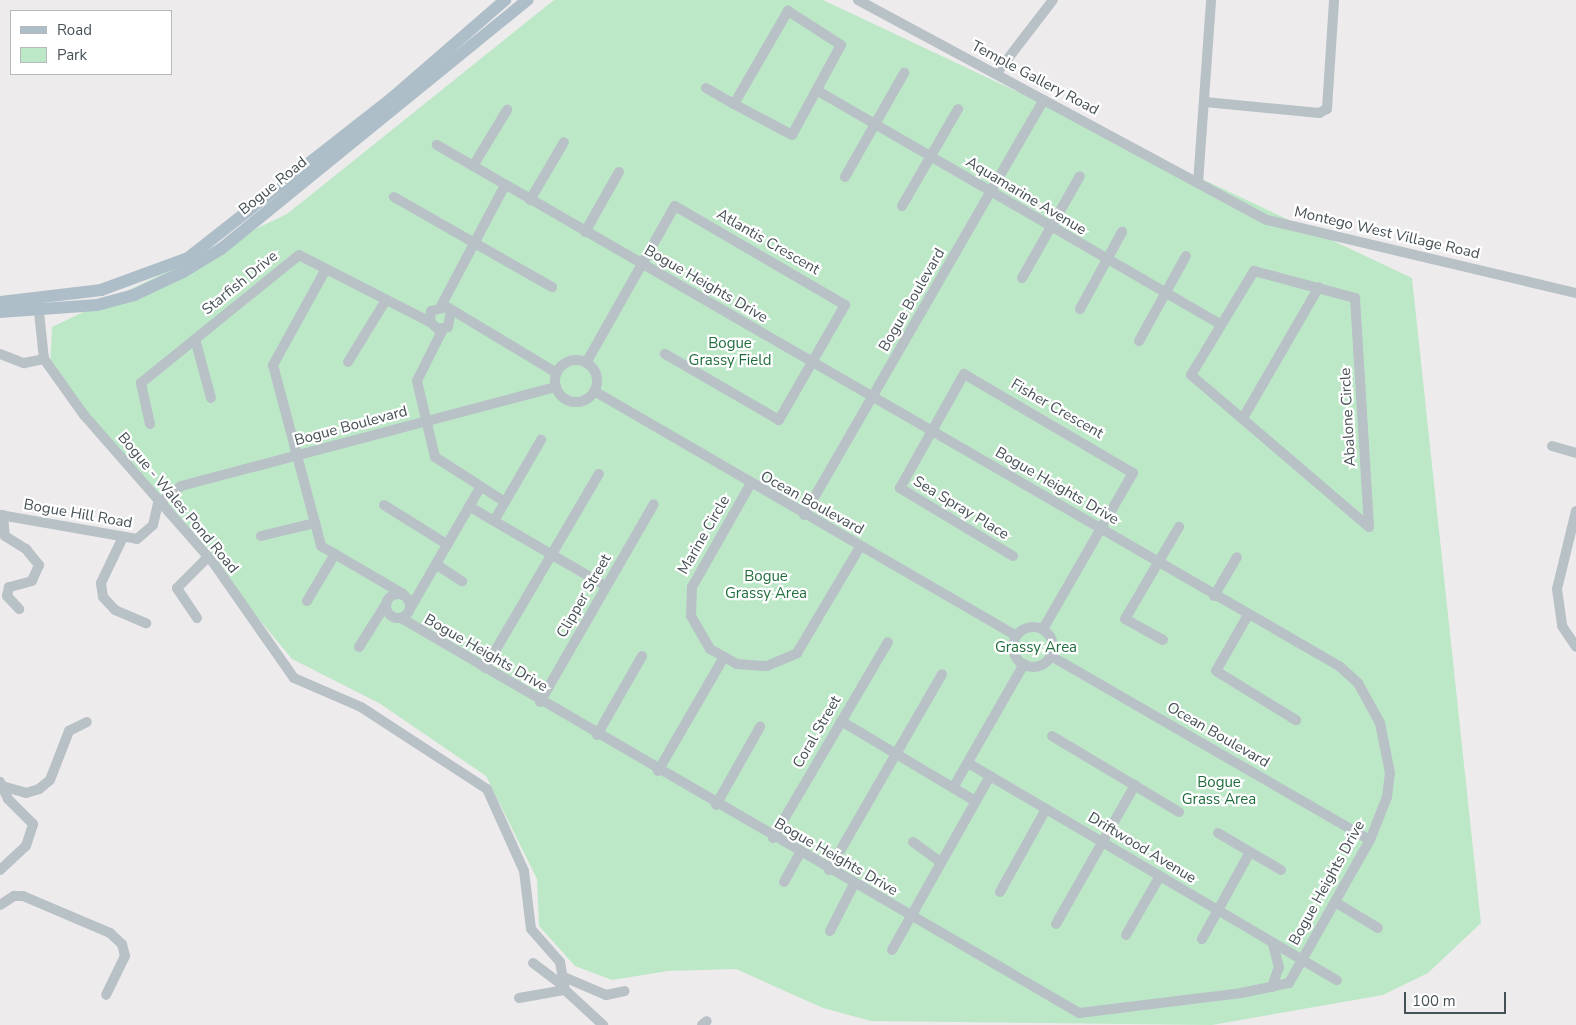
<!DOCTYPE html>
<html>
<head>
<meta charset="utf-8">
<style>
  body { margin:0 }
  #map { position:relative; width:1576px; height:1025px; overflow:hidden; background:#eeebec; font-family:"Nunito Sans",sans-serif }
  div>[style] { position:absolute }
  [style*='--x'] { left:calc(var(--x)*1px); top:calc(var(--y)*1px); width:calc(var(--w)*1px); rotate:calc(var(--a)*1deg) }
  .green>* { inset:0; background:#bde8c8 }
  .minor>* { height:10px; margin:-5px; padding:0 5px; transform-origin:5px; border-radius:5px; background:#b8c1c6 }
  .minor>.ring { margin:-5px; padding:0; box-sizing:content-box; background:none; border:10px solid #b8c1c6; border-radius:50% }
  .major>* { height:12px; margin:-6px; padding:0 6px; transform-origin:6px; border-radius:6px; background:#aebec8 }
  span { translate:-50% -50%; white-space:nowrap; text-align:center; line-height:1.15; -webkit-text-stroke:4.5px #fff; paint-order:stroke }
  .street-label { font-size:15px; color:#465156 }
  .park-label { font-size:15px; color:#206e3d }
  .legend { position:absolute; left:10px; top:10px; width:162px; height:65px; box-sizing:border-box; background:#fff; border:1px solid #b5b9bb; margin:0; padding:6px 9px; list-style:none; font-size:15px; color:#465156 }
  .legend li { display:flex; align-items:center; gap:10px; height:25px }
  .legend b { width:25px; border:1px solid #b5b9bb }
  .scale { position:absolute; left:1404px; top:992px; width:102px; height:22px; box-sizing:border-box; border:2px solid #465156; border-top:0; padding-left:6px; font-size:15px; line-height:18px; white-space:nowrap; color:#465156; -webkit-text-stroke:4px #fff; paint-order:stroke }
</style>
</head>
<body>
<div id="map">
  <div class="green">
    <div style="clip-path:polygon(554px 0,823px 0,1412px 278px,1481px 923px,1428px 973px,1383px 995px,1212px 1025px,871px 1021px,823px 1008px,736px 969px,668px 971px,612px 980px,575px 966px,539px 926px,537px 879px,486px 776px,379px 703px,292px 659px,50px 367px,52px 327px,287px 214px)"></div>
  </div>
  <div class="minor">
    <div style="--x:858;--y:0;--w:464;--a:28.3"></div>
    <div style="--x:1267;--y:220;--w:318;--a:13.3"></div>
    <div style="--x:788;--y:11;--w:63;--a:32.7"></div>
    <div style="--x:841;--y:45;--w:102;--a:118.6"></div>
    <div style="--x:792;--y:135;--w:66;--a:-151.9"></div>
    <div style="--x:734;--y:104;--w:108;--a:-59.9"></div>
    <div style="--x:996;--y:74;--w:93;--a:-52.4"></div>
    <div style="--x:706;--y:88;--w:32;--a:30"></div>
    <div style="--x:818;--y:91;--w:465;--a:30.1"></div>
    <div style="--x:1205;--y:102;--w:115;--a:5.5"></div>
    <div style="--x:1319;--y:113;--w:9;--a:-27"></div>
    <div style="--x:1327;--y:109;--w:109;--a:-86.3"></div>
    <div style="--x:473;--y:166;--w:66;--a:-58.7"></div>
    <div style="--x:845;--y:177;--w:120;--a:-60.4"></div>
    <div style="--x:1198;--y:183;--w:183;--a:-85.9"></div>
    <div style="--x:394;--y:197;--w:182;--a:29.7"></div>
    <div style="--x:530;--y:200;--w:67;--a:-59.6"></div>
    <div style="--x:902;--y:206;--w:112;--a:-60"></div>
    <div style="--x:585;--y:232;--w:69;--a:-60.5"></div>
    <div style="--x:326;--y:269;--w:110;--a:118.9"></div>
    <div style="--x:273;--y:365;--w:187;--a:75.1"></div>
    <div style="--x:321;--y:546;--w:95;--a:30.3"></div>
    <div style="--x:1254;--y:271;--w:105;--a:15"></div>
    <div style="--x:1355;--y:298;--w:229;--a:86.5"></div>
    <div style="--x:1369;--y:527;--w:234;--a:-139.5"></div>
    <div style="--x:1191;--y:375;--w:122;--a:-58.8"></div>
    <div style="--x:1022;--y:278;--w:117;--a:-60.4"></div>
    <div style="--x:38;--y:303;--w:56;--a:83.9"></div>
    <div style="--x:44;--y:359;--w:69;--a:54.5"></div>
    <div style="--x:84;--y:415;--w:194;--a:48.8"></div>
    <div style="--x:212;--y:561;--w:143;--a:55"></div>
    <div style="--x:294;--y:678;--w:73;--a:23.4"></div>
    <div style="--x:361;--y:707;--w:150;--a:33.1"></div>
    <div style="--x:487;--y:789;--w:90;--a:65.7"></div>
    <div style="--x:524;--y:871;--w:58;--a:83.1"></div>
    <div style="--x:531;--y:929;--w:44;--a:48.7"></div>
    <div style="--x:560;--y:962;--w:28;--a:80"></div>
    <div style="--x:565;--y:990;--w:52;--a:42.6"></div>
    <div style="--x:441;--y:306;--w:137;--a:-62.1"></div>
    <div style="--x:1080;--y:309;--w:88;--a:-61.4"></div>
    <div style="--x:451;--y:311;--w:16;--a:101"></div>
    <div style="--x:448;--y:327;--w:10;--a:169"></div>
    <div style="--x:438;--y:329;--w:11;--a:-139"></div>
    <div style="--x:430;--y:322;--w:11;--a:-85"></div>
    <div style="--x:431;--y:311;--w:16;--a:-14"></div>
    <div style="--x:447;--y:307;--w:128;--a:31"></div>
    <div style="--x:443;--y:329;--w:58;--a:116.6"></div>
    <div style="--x:417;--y:381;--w:78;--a:76.7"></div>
    <div style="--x:435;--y:457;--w:83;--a:32.7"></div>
    <div style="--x:195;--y:339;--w:61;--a:74.8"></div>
    <div style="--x:1139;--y:341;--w:97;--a:-61.1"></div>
    <div style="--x:0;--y:354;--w:26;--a:21"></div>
    <div style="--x:24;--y:363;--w:20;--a:-11"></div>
    <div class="ring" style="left:555px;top:360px;width:32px;height:32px"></div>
    <div style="--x:348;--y:362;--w:73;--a:-58.5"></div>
    <div style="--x:586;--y:363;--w:180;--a:-60.5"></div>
    <div style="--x:675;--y:206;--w:197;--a:30.2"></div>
    <div style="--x:845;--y:305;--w:133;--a:119.9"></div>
    <div style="--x:779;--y:420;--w:132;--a:-149.9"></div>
    <div style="--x:594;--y:391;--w:488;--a:30.1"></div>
    <div style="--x:1243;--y:418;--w:151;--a:-59.9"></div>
    <div style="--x:150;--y:424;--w:42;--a:-102.4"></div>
    <div style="--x:141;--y:383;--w:203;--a:-39"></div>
    <div style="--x:299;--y:255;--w:147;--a:27.1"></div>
    <div style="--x:1552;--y:446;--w:25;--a:16"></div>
    <div style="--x:750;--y:485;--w:117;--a:119.6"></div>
    <div style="--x:692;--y:587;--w:29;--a:92"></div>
    <div style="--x:691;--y:616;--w:38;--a:60"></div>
    <div style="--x:710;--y:649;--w:31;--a:29"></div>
    <div style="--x:737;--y:664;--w:30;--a:4"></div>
    <div style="--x:767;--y:666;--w:33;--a:-23"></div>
    <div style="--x:797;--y:653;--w:123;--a:-59.3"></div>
    <div style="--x:158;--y:504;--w:29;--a:-38"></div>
    <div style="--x:181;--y:486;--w:388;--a:-14.8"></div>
    <div style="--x:384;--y:505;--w:75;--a:32"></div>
    <div style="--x:470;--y:507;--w:157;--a:30.2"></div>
    <div style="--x:1576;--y:511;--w:80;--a:103.7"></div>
    <div style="--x:1557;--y:589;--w:37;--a:82"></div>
    <div style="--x:1562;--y:626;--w:25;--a:56"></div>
    <div style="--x:0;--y:515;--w:139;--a:9.9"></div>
    <div style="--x:137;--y:539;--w:21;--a:-41"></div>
    <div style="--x:153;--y:525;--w:22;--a:-77"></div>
    <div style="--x:3;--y:515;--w:21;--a:85"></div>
    <div style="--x:5;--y:536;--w:25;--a:32"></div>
    <div style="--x:26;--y:549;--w:21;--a:51"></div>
    <div style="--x:39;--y:565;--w:17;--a:114"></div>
    <div style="--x:32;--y:581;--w:24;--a:165"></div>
    <div style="--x:9;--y:587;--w:9;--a:103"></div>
    <div style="--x:7;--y:596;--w:18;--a:47"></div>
    <div style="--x:804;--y:515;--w:479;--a:-60"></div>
    <div style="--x:494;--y:521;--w:94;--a:-59.9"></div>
    <div style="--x:261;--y:536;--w:56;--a:-13.5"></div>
    <div style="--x:123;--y:537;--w:51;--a:115.6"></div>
    <div style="--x:101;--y:583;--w:14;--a:82"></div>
    <div style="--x:103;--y:597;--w:18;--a:47"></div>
    <div style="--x:115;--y:610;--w:34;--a:23"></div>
    <div style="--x:1013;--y:556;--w:132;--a:-149"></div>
    <div style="--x:900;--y:488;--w:131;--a:-60.7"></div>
    <div style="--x:964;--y:374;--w:196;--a:30.4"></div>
    <div style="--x:1133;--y:473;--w:180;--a:120"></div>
    <div style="--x:437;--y:565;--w:30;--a:33"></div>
    <div class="ring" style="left:386px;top:594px;width:14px;height:14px"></div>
    <div style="--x:1214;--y:596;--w:45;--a:-59.5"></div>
    <div style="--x:307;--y:601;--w:55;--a:-59.2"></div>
    <div style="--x:411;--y:607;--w:138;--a:-59.9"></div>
    <div style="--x:1248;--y:615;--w:64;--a:119.7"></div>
    <div style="--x:1216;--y:671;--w:94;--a:31.5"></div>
    <div style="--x:197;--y:618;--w:36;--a:-124"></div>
    <div style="--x:177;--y:588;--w:44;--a:-45"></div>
    <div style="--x:401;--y:618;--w:785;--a:30.22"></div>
    <div style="--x:1079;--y:1013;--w:163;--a:-7"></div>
    <div style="--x:1241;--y:993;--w:49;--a:-11.8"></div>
    <div style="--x:1289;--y:983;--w:164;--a:-60.5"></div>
    <div style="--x:1370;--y:840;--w:46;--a:-68.4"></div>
    <div style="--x:1387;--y:797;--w:24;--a:-83"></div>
    <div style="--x:1390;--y:773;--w:51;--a:-101.3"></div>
    <div style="--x:1380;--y:723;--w:46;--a:-118.8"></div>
    <div style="--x:1358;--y:683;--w:25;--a:-138"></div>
    <div style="--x:1339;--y:666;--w:1042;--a:-149.99"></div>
    <div class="ring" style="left:1013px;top:627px;width:30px;height:30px"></div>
    <div style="--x:1163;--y:640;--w:43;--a:-151.1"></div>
    <div style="--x:1125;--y:619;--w:107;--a:-59.6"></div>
    <div style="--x:359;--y:647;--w:51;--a:-57.9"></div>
    <div style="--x:1051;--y:656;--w:368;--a:30"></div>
    <div style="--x:485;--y:668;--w:225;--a:-59.6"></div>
    <div style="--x:540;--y:702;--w:228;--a:-60.1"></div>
    <div style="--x:841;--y:721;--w:156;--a:30.8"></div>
    <div style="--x:597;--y:735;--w:91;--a:-60.3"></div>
    <div style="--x:1052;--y:736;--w:148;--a:30.9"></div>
    <div style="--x:968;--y:763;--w:428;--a:30.5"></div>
    <div style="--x:658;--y:771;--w:132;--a:-59.9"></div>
    <div style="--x:2;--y:786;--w:25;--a:16"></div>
    <div style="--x:26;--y:793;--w:14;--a:-17"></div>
    <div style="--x:39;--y:789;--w:14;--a:-39"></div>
    <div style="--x:50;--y:780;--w:53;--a:-68.8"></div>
    <div style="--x:69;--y:731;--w:20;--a:-27"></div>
    <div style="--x:953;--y:788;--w:143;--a:-60.2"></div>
    <div style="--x:716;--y:805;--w:90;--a:-60.6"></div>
    <div style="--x:1218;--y:833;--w:73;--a:30.4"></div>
    <div style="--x:773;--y:838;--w:227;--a:-59.6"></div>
    <div style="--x:913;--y:842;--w:34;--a:36"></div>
    <div style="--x:0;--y:870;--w:35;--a:-43"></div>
    <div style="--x:26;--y:846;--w:23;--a:-72"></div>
    <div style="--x:33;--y:824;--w:35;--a:-135"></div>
    <div style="--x:8;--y:799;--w:19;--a:-115"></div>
    <div style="--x:829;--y:870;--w:226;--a:-60"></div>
    <div style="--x:784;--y:882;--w:33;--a:-61"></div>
    <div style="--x:1000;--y:892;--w:95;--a:-61"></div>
    <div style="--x:1335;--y:902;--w:50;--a:31.2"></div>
    <div style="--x:0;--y:905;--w:17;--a:-33"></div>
    <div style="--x:14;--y:896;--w:9;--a:0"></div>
    <div style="--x:23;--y:896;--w:95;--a:23"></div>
    <div style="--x:110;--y:933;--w:16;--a:43"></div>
    <div style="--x:122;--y:944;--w:12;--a:76"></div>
    <div style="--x:125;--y:956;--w:43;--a:116"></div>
    <div style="--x:1056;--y:924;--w:160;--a:-60.4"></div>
    <div style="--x:830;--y:931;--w:53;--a:-62.9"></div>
    <div style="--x:1126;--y:935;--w:68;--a:-60"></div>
    <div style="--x:1202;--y:939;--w:99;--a:-61.1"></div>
    <div style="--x:892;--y:950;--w:200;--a:-60.6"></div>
    <div style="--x:533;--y:963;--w:38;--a:37"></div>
    <div style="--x:564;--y:977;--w:46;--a:23.2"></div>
    <div style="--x:606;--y:995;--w:19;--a:-12"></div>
    <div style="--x:1272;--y:987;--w:21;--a:-71"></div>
    <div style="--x:1279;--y:967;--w:24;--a:-105"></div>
    <div style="--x:519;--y:998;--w:47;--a:-9.9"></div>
    <div style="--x:702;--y:1025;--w:6;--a:-39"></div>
  </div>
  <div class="major">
    <div style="--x:0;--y:302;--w:102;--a:-6.8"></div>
    <div style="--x:101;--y:290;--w:93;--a:-20.2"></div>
    <div style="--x:188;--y:258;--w:259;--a:-38.1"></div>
    <div style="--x:392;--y:98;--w:150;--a:-40.9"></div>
    <div style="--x:0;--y:312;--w:97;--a:-4.1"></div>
    <div style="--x:97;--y:305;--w:38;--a:-15"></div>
    <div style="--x:134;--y:295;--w:54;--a:-25.1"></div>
    <div style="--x:183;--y:272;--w:44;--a:-31.2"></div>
    <div style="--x:221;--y:249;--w:395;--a:-39.1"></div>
  </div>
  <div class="street-label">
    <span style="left:1035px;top:78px;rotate:28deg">Temple Gallery Road</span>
    <span style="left:273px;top:186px;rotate:-39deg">Bogue Road</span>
    <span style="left:1026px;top:196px;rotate:31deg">Aquamarine Avenue</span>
    <span style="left:1387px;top:233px;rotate:13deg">Montego West Village Road</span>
    <span style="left:768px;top:242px;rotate:30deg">Atlantis Crescent</span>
    <span style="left:240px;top:283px;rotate:-39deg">Starfish Drive</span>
    <span style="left:706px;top:284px;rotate:30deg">Bogue Heights Drive</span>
    <span style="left:912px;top:300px;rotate:-60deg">Bogue Boulevard</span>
    <span style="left:1057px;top:409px;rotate:30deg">Fisher Crescent</span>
    <span style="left:1348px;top:417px;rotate:-93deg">Abalone Circle</span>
    <span style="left:351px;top:426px;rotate:-15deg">Bogue Boulevard</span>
    <span style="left:1057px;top:486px;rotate:30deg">Bogue Heights Drive</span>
    <span style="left:178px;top:503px;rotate:50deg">Bogue - Wales Pond Road</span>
    <span style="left:812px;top:503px;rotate:29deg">Ocean Boulevard</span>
    <span style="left:961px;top:508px;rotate:31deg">Sea Spray Place</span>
    <span style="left:78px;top:514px;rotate:10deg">Bogue Hill Road</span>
    <span style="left:704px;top:535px;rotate:-60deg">Marine Circle</span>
    <span style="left:584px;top:596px;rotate:-60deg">Clipper Street</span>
    <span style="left:486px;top:653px;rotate:30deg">Bogue Heights Drive</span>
    <span style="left:817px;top:732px;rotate:-60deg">Coral Street</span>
    <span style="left:1218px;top:735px;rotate:30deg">Ocean Boulevard</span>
    <span style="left:1142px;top:848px;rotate:31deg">Driftwood Avenue</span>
    <span style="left:836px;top:857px;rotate:30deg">Bogue Heights Drive</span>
    <span style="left:1327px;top:883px;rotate:-61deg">Bogue Heights Drive</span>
  </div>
  <div class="park-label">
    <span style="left:730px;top:352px">Bogue<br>Grassy Field</span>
    <span style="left:766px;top:585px">Bogue<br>Grassy Area</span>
    <span style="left:1036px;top:648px">Grassy Area</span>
    <span style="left:1219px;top:791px">Bogue<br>Grass Area</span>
  </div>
  <ul class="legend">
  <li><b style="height:6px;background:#aebec8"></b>Road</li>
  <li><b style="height:14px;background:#bde8c8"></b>Park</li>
  </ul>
  <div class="scale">100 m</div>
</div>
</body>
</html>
